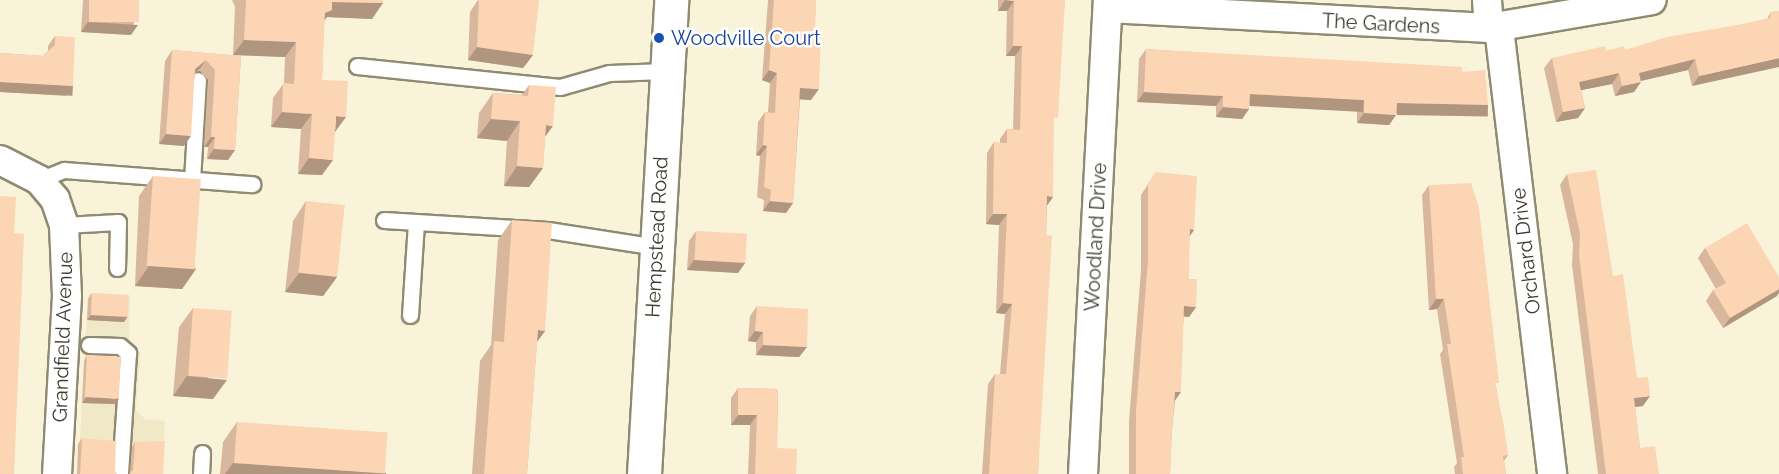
<!DOCTYPE html>
<html>
<head>
<meta charset="utf-8">
<style>
  body { margin:0 }
  #map { position:relative; width:1779px; height:474px; overflow:hidden; background:#f9f4d9; font-family:Raleway,sans-serif }
  div>[style] { position:absolute }
  [style*='--x'] { left:calc(var(--x)*1px); top:calc(var(--y)*1px); width:calc(var(--w)*1px); rotate:calc(var(--a)*1deg) }
  .built>* { inset:0; background:#f0e9c7 }
  .roads { filter:drop-shadow(2px 0 #8f8a71) drop-shadow(-2px 0 #8f8a71) drop-shadow(0 2px #8f8a71) drop-shadow(0 -2px #8f8a71) }
  .service>* { height:15px; margin:-7.5px; padding:0 7.5px; transform-origin:7.5px; border-radius:7.5px; background:#fff }
  .minor>* { height:28px; margin:-14px; padding:0 14px; transform-origin:14px; border-radius:14px; background:#fff }
  .primary>* { height:33px; margin:-16.5px; padding:0 16.5px; transform-origin:16.5px; border-radius:16.5px; background:#fff }
  .wall>* { inset:0; background:#d9b79c }
  .shaded-wall>* { inset:0; background:#b0957f; transform-origin:0 0 }
  .building>* { inset:0; background:#fcd5b5; transform-origin:0 0 }
  .dots>* { width:16px; height:16px; translate:-50% -50%; box-sizing:border-box; border:3px solid #fff; border-radius:50% }
  span { translate:-50% -50%; white-space:nowrap; text-align:center; line-height:1.15; -webkit-text-stroke:5px #fff; paint-order:stroke }
  .street-label { font-size:20px; color:#3e3c31 }
  .transit-label { font-size:20px; color:#164399 }
  .left { translate:0 -50%; text-align:left }
</style>
</head>
<body>
<div id="map">
  <div class="built">
    <div style="clip-path:polygon(88px 294px,130px 297px,129px 340px,140px 353px,136px 410px,145px 419px,165px 421px,162px 474px,78px 474px)"></div>
  </div>
  <div class="roads">
    <div class="service">
      <div style="--x:357;--y:66;--w:204;--a:5.9"></div>
      <div style="--x:560;--y:87;--w:51;--a:-15.9"></div>
      <div style="--x:609;--y:73;--w:57;--a:-2"></div>
      <div style="--x:39;--y:180;--w:27;--a:-22"></div>
      <div style="--x:64;--y:170;--w:189;--a:4.3"></div>
      <div style="--x:192;--y:180;--w:100;--a:-86.6"></div>
      <div style="--x:384;--y:220;--w:164;--a:3.5"></div>
      <div style="--x:548;--y:230;--w:110;--a:8.9"></div>
      <div style="--x:64;--y:225;--w:54;--a:-3.2"></div>
      <div style="--x:118;--y:222;--w:46;--a:91.2"></div>
      <div style="--x:410;--y:315;--w:93;--a:-86.3"></div>
      <div style="--x:89;--y:345;--w:31;--a:2"></div>
      <div style="--x:120;--y:346;--w:11;--a:41"></div>
      <div style="--x:128;--y:353;--w:121;--a:93.8"></div>
      <div style="--x:201;--y:474;--w:21;--a:-87"></div>
    </div>
    <div class="minor">
      <div style="--x:1487;--y:0;--w:28;--a:86"></div>
      <div style="--x:1108;--y:8;--w:382;--a:3"></div>
      <div style="--x:1489;--y:28;--w:165;--a:-9.7"></div>
      <div style="--x:1499;--y:28;--w:449;--a:83.2"></div>
      <div style="--x:0;--y:160;--w:44;--a:27.1"></div>
      <div style="--x:39;--y:180;--w:25;--a:50"></div>
      <div style="--x:55;--y:199;--w:28;--a:71"></div>
      <div style="--x:64;--y:225;--w:71;--a:87.6"></div>
      <div style="--x:67;--y:296;--w:178;--a:93.2"></div>
      <div style="--x:1083;--y:474;--w:475;--a:-87"></div>
    </div>
    <div class="primary">
      <div style="--x:644;--y:474;--w:475;--a:-86.7"></div>
    </div>
  </div>
  <div class="wall">
    <div style="clip-path:polygon(83px 0,139px 0,131px 35px,81px 32px)"></div>
    <div style="clip-path:polygon(232px 0,383px 0,372px 19px,327px 17px,324px 21px,322px 80px,335px 132px,322px 175px,298px 174px,301px 129px,271px 127px,273px 98px,284px 83px,285px 57px,233px 55px,235px 7px)"></div>
    <div style="clip-path:polygon(478px 0,533px 55px,523px 68px,468px 60px,470px 12px)"></div>
    <div style="clip-path:polygon(768px 0,816px 0,811px 100px,800px 99px,793px 203px,786px 213px,763px 211px,764px 200px,757px 197px,760px 156px,756px 155px,758px 122px,765px 112px,768px 112px,770px 83px,762px 80px)"></div>
    <div style="clip-path:polygon(998px 0,1065px 0,1053px 124px,1053px 197px,1047px 205px,1038px 474px,982px 474px,988px 384px,995px 374px,1000px 374px,1005px 314px,996px 313px,999px 225px,986px 224px,987px 153px,994px 142px,1000px 143px,1000px 139px,1007px 129px,1013px 129px,1015px 56px,1006px 56px,1007px 11px,998px 11px)"></div>
    <div style="clip-path:polygon(1779px 11px,1692px 86px,1688px 70px,1641px 81px,1634px 92px,1615px 96px,1612px 84px,1581px 90px,1585px 108px,1578px 118px,1556px 122px,1544px 68px,1552px 58px,1606px 51px,1625px 50px,1767px 19px,1771px 12px)"></div>
    <div style="clip-path:polygon(55px 36px,73px 86px,66px 96px,0 92px,0 53px,43px 56px,48px 51px,48px 46px)"></div>
    <div style="clip-path:polygon(1146px 49px,1462px 72px,1488px 105px,1481px 115px,1396px 113px,1396px 115px,1389px 125px,1357px 123px,1357px 110px,1249px 104px,1249px 109px,1242px 119px,1216px 117px,1216px 106px,1137px 102px,1139px 59px)"></div>
    <div style="clip-path:polygon(172px 50px,241px 56px,235px 150px,228px 160px,207px 159px,208px 147px,204px 147px,208px 80px,199px 70px,195px 74px,184px 146px,159px 144px,165px 61px)"></div>
    <div style="clip-path:polygon(529px 85px,545px 138px,543px 168px,529px 187px,504px 186px,507px 141px,477px 138px,479px 113px,493px 93px,522px 95px)"></div>
    <div style="clip-path:polygon(1156px 172px,1194px 230px,1189px 237px,1189px 279px,1196px 307px,1189px 317px,1184px 316px,1172px 429px,1170px 474px,1129px 474px,1129px 421px,1141px 270px,1141px 195px)"></div>
    <div style="clip-path:polygon(1567px 174px,1613px 276px,1643px 406px,1635px 407px,1640px 448px,1659px 474px,1598px 474px,1572px 265px,1573px 244px,1560px 185px)"></div>
    <div style="clip-path:polygon(153px 176px,196px 269px,182px 289px,135px 286px,139px 196px)"></div>
    <div style="clip-path:polygon(1429px 185px,1496px 387px,1508px 455px,1504px 461px,1506px 474px,1455px 474px,1454px 467px,1457px 463px,1440px 354px,1443px 350px,1437px 309px,1429px 310px,1422px 195px)"></div>
    <div style="clip-path:polygon(306px 201px,337px 277px,323px 296px,285px 292px,293px 221px)"></div>
    <div style="clip-path:polygon(512px 220px,545px 331px,537px 342px,527px 474px,472px 474px,480px 361px,491px 345px,498px 240px)"></div>
    <div style="clip-path:polygon(696px 231px,745px 263px,738px 273px,687px 270px,689px 241px)"></div>
    <div style="clip-path:polygon(1705px 248px,1777px 296px,1723px 328px,1706px 301px,1713px 290px,1716px 289px,1698px 258px)"></div>
    <div style="clip-path:polygon(92px 293px,128px 316px,124px 322px,87px 320px,88px 299px)"></div>
    <div style="clip-path:polygon(757px 306px,807px 347px,799px 357px,756px 355px,756px 342px,748px 341px,750px 316px)"></div>
    <div style="clip-path:polygon(193px 308px,213px 399px,173px 396px,179px 327px)"></div>
    <div style="clip-path:polygon(87px 355px,115px 404px,82px 403px,84px 361px)"></div>
    <div style="clip-path:polygon(738px 388px,778px 389px,777px 448px,796px 474px,748px 474px,750px 425px,731px 425px,731px 398px)"></div>
    <div style="clip-path:polygon(237px 422px,386px 473px,386px 474px,220px 474px,223px 442px)"></div>
    <div style="clip-path:polygon(82px 438px,115px 472px,117px 474px,77px 474px,78px 444px)"></div>
    <div style="clip-path:polygon(135px 442px,163px 474px,130px 473px,132px 447px)"></div>
  </div>
  <div class="shaded-wall">
    <div style="clip-path:polygon(1005px 0,1014px 1px,1007px 11px,998px 11px)"></div>
    <div style="clip-path:polygon(332px 2px,383px 3px,372px 19px,327px 17px,321px 25px,314px 28px)"></div>
    <div style="clip-path:polygon(88px 22px,138px 25px,131px 35px,81px 32px)"></div>
    <div style="clip-path:polygon(244px 40px,296px 42px,285px 57px,233px 55px)"></div>
    <div style="clip-path:polygon(1013px 46px,1022px 46px,1015px 56px,1006px 56px)"></div>
    <div style="clip-path:polygon(477px 47px,533px 55px,523px 68px,468px 60px)"></div>
    <div style="clip-path:polygon(1779px 58px,1779px 67px,1692px 86px,1699px 76px)"></div>
    <div style="clip-path:polygon(1695px 59px,1688px 70px,1632px 83px,1639px 73px)"></div>
    <div style="clip-path:polygon(206px 60px,199px 70px,188px 79px,195px 69px)"></div>
    <div style="clip-path:polygon(769px 70px,777px 73px,770px 83px,762px 80px)"></div>
    <div style="clip-path:polygon(1619px 73px,1612px 84px,1572px 92px,1579px 82px)"></div>
    <div style="left:0;top:82px;width:73px;height:10px;rotate:3deg"></div>
    <div style="clip-path:polygon(1641px 82px,1634px 92px,1615px 96px,1622px 86px)"></div>
    <div style="clip-path:polygon(800px 88px,819px 89px,811px 100px,793px 99px)"></div>
    <div style="clip-path:polygon(1144px 92px,1223px 96px,1216px 106px,1137px 102px)"></div>
    <div style="left:1250px;top:94px;width:114px;height:12px;rotate:3deg"></div>
    <div style="left:1397px;top:103px;width:91px;height:12px;rotate:1deg"></div>
    <div style="clip-path:polygon(1223px 107px,1249px 109px,1242px 119px,1216px 117px)"></div>
    <div style="clip-path:polygon(1585px 108px,1578px 118px,1556px 122px,1563px 112px)"></div>
    <div style="clip-path:polygon(282px 112px,312px 114px,301px 129px,271px 127px)"></div>
    <div style="clip-path:polygon(1364px 113px,1396px 115px,1389px 125px,1357px 123px)"></div>
    <div style="clip-path:polygon(336px 116px,346px 117px,335px 132px)"></div>
    <div style="clip-path:polygon(491px 119px,520px 121px,507px 141px,477px 138px)"></div>
    <div style="clip-path:polygon(546px 125px,553px 126px,539px 145px)"></div>
    <div style="clip-path:polygon(166px 134px,191px 136px,184px 146px,159px 144px)"></div>
    <div style="clip-path:polygon(211px 137px,215px 137px,208px 147px,204px 147px)"></div>
    <div style="clip-path:polygon(763px 145px,767px 146px,760px 156px,756px 155px)"></div>
    <div style="clip-path:polygon(214px 149px,235px 150px,228px 160px,207px 159px)"></div>
    <div style="clip-path:polygon(309px 158px,333px 160px,322px 175px,298px 174px)"></div>
    <div style="clip-path:polygon(517px 166px,543px 168px,529px 187px,504px 186px)"></div>
    <div style="clip-path:polygon(1047px 196px,1053px 197px,1046px 207px)"></div>
    <div style="clip-path:polygon(770px 201px,793px 203px,786px 213px,763px 211px)"></div>
    <div style="clip-path:polygon(993px 214px,1007px 214px,999px 225px,986px 224px)"></div>
    <div style="clip-path:polygon(1190px 229px,1194px 230px,1187px 240px)"></div>
    <div style="clip-path:polygon(694px 260px,745px 263px,738px 273px,687px 270px)"></div>
    <div style="clip-path:polygon(149px 266px,196px 269px,182px 289px,135px 286px)"></div>
    <div style="clip-path:polygon(299px 273px,337px 277px,323px 296px,285px 292px)"></div>
    <div style="clip-path:polygon(1779px 289px,1779px 293px,1777px 296px,1723px 328px,1730px 318px)"></div>
    <div style="clip-path:polygon(1436px 299px,1444px 299px,1437px 309px,1429px 310px)"></div>
    <div style="clip-path:polygon(1003px 303px,1012px 304px,1005px 314px,996px 313px)"></div>
    <div style="clip-path:polygon(1184px 306px,1196px 307px,1189px 317px,1177px 316px)"></div>
    <div style="clip-path:polygon(91px 315px,128px 316px,124px 322px,87px 320px)"></div>
    <div style="clip-path:polygon(538px 330px,545px 331px,531px 350px)"></div>
    <div style="clip-path:polygon(755px 331px,763px 332px,756px 342px,748px 341px)"></div>
    <div style="clip-path:polygon(763px 345px,807px 347px,799px 357px,756px 355px)"></div>
    <div style="clip-path:polygon(187px 376px,227px 380px,213px 399px,173px 396px)"></div>
    <div style="clip-path:polygon(1175px 392px,1181px 392px,1174px 402px)"></div>
    <div style="clip-path:polygon(1650px 396px,1643px 406px,1627px 408px,1634px 398px)"></div>
    <div style="clip-path:polygon(86px 397px,119px 399px,115px 404px,82px 403px)"></div>
    <div style="clip-path:polygon(738px 415px,757px 415px,750px 425px,731px 425px)"></div>
    <div style="clip-path:polygon(233px 463px,386px 473px,386px 474px,225px 474px)"></div>
  </div>
  <div class="building">
    <div style="left:89px;top:0;width:50px;height:22px"></div>
    <div style="clip-path:polygon(246px 0,383px 0,383px 3px,332px 2px,332px 10px,325px 13px,322px 80px,348px 81px,346px 117px,336px 116px,333px 160px,309px 158px,312px 114px,282px 112px,283px 83px,294px 84px,296px 42px,244px 40px)"></div>
    <div style="clip-path:polygon(479px 0,539px 0,533px 55px,477px 47px)"></div>
    <div style="clip-path:polygon(774px 0,816px 0,815px 35px,821px 36px,819px 89px,800px 88px,793px 203px,770px 201px,771px 190px,764px 187px,767px 146px,763px 145px,765px 112px,775px 113px,777px 73px,769px 70px)"></div>
    <div style="clip-path:polygon(1005px 0,1065px 0,1058px 118px,1054px 117px,1053px 197px,1047px 196px,1046px 235px,1052px 236px,1038px 474px,989px 474px,995px 374px,1006px 374px,1012px 304px,1003px 303px,1007px 214px,993px 214px,994px 142px,1007px 143px,1007px 129px,1020px 130px,1022px 46px,1013px 46px,1014px 1px)"></div>
    <div style="clip-path:polygon(1779px 11px,1779px 58px,1699px 76px,1695px 59px,1639px 73px,1641px 82px,1622px 86px,1619px 73px,1579px 82px,1585px 108px,1563px 112px,1552px 58px,1605px 46px,1606px 51px,1624px 46px,1625px 50px,1667px 37px,1749px 23px,1770px 18px,1771px 12px)"></div>
    <div style="clip-path:polygon(55px 36px,75px 37px,73px 86px,0 82px,0 53px,43px 56px,55px 45px)"></div>
    <div style="clip-path:polygon(1146px 49px,1462px 67px,1462px 72px,1485px 70px,1488px 105px,1397px 103px,1396px 115px,1364px 113px,1364px 100px,1250px 94px,1249px 109px,1223px 107px,1223px 96px,1144px 92px)"></div>
    <div style="clip-path:polygon(172px 50px,241px 56px,235px 150px,214px 149px,215px 137px,211px 137px,215px 70px,206px 60px,195px 69px,191px 136px,166px 134px)"></div>
    <div style="clip-path:polygon(529px 85px,556px 87px,553px 126px,546px 125px,543px 168px,517px 166px,520px 121px,491px 119px,493px 93px,528px 96px)"></div>
    <div style="clip-path:polygon(1596px 170px,1613px 276px,1623px 274px,1637px 378px,1648px 377px,1650px 396px,1634px 398px,1640px 448px,1655px 446px,1659px 474px,1606px 474px,1579px 255px,1580px 234px,1567px 174px)"></div>
    <div style="clip-path:polygon(1156px 172px,1197px 176px,1194px 230px,1190px 229px,1189px 279px,1197px 279px,1196px 307px,1184px 306px,1181px 392px,1175px 392px,1172px 429px,1170px 474px,1136px 474px,1136px 411px,1148px 260px,1148px 185px)"></div>
    <div style="left:153px;top:176px;width:48px;height:90px;rotate:4deg"></div>
    <div style="clip-path:polygon(1471px 183px,1479px 208px,1499px 383px,1495px 383px,1504px 427px,1508px 455px,1503px 456px,1506px 474px,1463px 474px,1461px 457px,1464px 457px,1447px 344px,1451px 344px,1444px 299px,1436px 299px,1429px 185px)"></div>
    <div style="clip-path:polygon(0 196px,16px 197px,14px 233px,24px 234px,14px 474px,0 474px)"></div>
    <div style="left:306px;top:201px;width:39px;height:72px;rotate:6deg"></div>
    <div style="clip-path:polygon(512px 220px,552px 223px,545px 331px,538px 330px,527px 474px,484px 474px,494px 341px,504px 342px)"></div>
    <div style="clip-path:polygon(1747px 223px,1779px 277px,1779px 289px,1730px 318px,1713px 290px,1726px 283px,1705px 248px)"></div>
    <div style="left:696px;top:231px;width:51px;height:29px;rotate:3deg"></div>
    <div style="left:92px;top:293px;width:37px;height:22px;rotate:3deg"></div>
    <div style="clip-path:polygon(757px 306px,808px 309px,807px 347px,763px 345px,763px 332px,755px 331px)"></div>
    <div style="left:193px;top:308px;width:39px;height:68px;rotate:4deg"></div>
    <div style="left:87px;top:355px;width:34px;height:42px;rotate:3deg"></div>
    <div style="clip-path:polygon(738px 388px,778px 389px,777px 448px,797px 449px,796px 474px,755px 474px,757px 415px,738px 415px)"></div>
    <div style="left:237px;top:422px;width:151px;height:41px;rotate:4deg"></div>
    <div style="clip-path:polygon(82px 438px,116px 441px,115px 472px,117px 474px,80px 474px)"></div>
    <div style="clip-path:polygon(165px 441px,163px 474px,129px 474px,133px 470px,135px 442px)"></div>
  </div>
  <div class="dots">
    <div style="left:659px;top:38px;background:#1a4fb4"></div>
  </div>
  <div class="street-label">
    <span style="left:1381px;top:24px;rotate:3deg">The Gardens</span>
    <span style="left:657px;top:237px;rotate:-87deg">Hempstead Road</span>
    <span style="left:1096px;top:237px;rotate:-87deg">Woodland Drive</span>
    <span style="left:1526px;top:251px;rotate:-97deg">Orchard Drive</span>
    <span style="left:63px;top:337px;rotate:-88deg">Grandfield Avenue</span>
  </div>
  <div class="transit-label">
    <span class="left" style="left:671px;top:38px">Woodville Court</span>
  </div>
</div>
</body>
</html>
